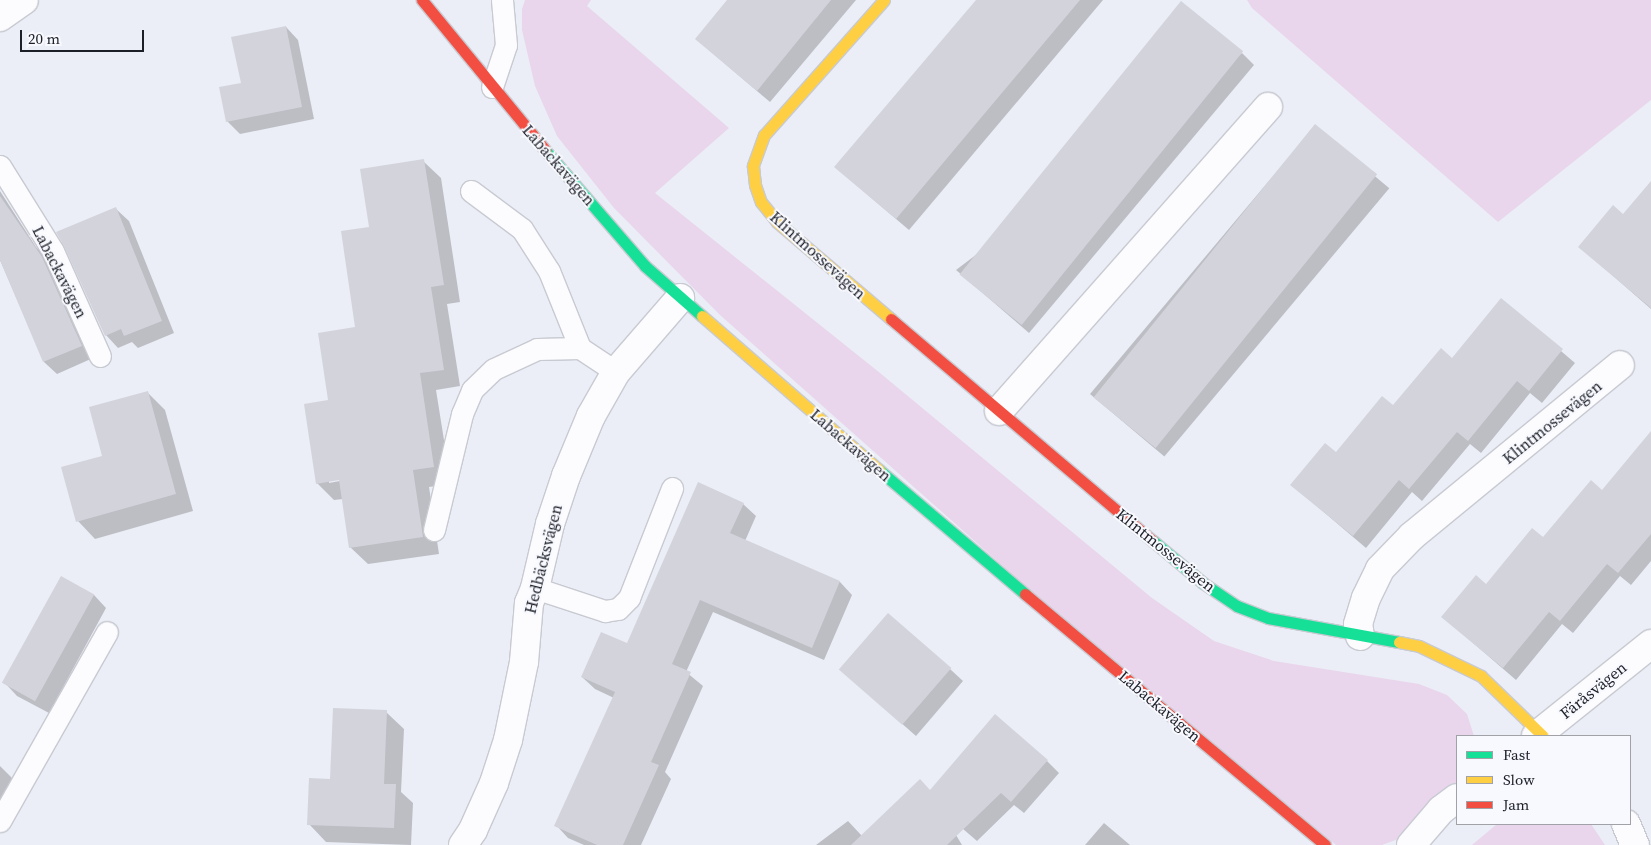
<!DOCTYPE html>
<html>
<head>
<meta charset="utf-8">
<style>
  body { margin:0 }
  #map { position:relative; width:1651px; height:845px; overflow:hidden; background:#ebeef6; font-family:"Source Serif 4",serif }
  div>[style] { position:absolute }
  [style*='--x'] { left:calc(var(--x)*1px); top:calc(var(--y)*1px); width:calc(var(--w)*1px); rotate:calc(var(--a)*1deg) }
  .green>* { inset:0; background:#e9d6ec }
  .shadow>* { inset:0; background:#0003; transform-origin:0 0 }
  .building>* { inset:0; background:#d3d3dc; transform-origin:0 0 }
  .roads { filter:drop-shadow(1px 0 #c8cad2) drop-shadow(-1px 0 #c8cad2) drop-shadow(0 1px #c8cad2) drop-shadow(0 -1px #c8cad2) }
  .lane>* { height:21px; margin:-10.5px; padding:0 10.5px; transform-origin:10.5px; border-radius:10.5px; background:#fcfcfe }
  .street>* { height:28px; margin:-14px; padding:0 14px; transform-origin:14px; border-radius:14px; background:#fcfcfe }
  .fast>* { height:11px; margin:-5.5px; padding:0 5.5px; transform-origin:5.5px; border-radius:5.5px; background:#16e098 }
  .slow>* { height:11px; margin:-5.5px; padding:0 5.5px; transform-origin:5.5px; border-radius:5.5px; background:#ffcf43 }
  .jam>* { height:11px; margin:-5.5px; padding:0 5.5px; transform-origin:5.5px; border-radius:5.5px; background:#f24e42 }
  span { translate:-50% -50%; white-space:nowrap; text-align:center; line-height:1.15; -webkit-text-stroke:4px #f8f9fe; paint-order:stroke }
  .street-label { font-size:16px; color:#1c1f28 }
  .legend { position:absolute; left:1456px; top:735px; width:175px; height:90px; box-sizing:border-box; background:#f8f9fe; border:1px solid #a0a2a8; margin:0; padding:6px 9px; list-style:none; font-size:15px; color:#1c1f28 }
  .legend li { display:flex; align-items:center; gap:10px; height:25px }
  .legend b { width:25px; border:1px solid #a0a2a8 }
  .scale { position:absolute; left:20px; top:30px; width:124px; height:22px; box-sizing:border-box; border:2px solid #1c1f28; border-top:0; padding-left:6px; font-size:15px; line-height:18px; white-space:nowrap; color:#1c1f28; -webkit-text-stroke:4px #f8f9fe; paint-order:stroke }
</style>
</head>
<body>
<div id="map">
  <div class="green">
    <div style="clip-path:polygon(525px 0,591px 0,587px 6px,729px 128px,655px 193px,880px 373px,1152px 598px,1214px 641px,1274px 661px,1419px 684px,1447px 695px,1467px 714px,1474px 736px,1457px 736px,1457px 792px,1401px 838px,1382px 845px,1336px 845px,1084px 638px,720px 315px,614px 208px,557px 136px,535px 86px,522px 30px,522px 9px)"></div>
    <div style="clip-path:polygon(1247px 0,1651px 0,1651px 100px,1498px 222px,1252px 8px)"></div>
    <div style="clip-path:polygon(1497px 824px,1591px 824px,1605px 845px,1472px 845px)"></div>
  </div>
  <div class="shadow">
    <div style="clip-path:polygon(729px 0,856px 0,770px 102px,696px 39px)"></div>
    <div style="clip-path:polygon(977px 0,1103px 0,909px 230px,835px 167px)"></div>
    <div style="clip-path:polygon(286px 27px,298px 40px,314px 119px,240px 134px,227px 121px,242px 84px)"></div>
    <div style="clip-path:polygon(1242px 53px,1254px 65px,1029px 333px,956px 270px)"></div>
    <div style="left:1315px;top:126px;width:97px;height:350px;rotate:40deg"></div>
    <div style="clip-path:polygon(evenodd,423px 161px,441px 178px,460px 302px,447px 304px,460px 386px,436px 390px,451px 484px,429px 487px,439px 554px,368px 564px,350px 547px,343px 499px,334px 500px,317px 483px,329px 401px,357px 328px,370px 228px,423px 161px,345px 478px,345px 480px,329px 483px,329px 480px,345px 478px)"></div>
    <div style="clip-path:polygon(1651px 183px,1651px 309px,1580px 247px,1624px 216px)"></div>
    <div style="clip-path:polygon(0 191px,36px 247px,45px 256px,93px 358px,57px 374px,44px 362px,0 260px)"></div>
    <div style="clip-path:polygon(116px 209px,129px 221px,174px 333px,138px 348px,132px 342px,118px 348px,106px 335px)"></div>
    <div style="clip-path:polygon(1501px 300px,1575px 363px,1542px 403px,1530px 393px,1481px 453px,1470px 444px,1422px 501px,1412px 492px,1366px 548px,1292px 485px,1336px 454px,1452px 359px)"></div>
    <div style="clip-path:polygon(147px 392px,165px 410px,193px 511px,95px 539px,78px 521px,104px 457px)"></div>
    <div style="clip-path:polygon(1651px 433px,1651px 561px,1631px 585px,1620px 576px,1573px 633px,1562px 624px,1516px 680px,1443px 617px,1486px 586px,1603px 491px)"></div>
    <div style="clip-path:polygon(743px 504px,756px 516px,745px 541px,840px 582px,852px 595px,824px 660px,713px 612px,686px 672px,703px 686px,665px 772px,671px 779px,641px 845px,584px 845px,568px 838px,556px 825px,614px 698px,595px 689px,582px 677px,627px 645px)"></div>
    <div style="clip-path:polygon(62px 578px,94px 595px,106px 608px,49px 713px,17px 696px,5px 683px)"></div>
    <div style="clip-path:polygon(950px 669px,963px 681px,916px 736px,841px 670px)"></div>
    <div style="clip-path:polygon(386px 712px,404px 729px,401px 792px,413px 803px,411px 845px,326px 842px,309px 824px,331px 780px)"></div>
    <div style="clip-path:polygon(1047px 761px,1059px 773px,1024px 813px,1014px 805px,977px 841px,941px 810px,962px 845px,816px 845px,848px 821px,862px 836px,930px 793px)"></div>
    <div style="clip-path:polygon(0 766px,12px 778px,0 800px)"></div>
    <div style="clip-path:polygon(1104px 823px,1130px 845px,1085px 845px)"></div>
  </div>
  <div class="building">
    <div style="clip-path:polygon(727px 0,831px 0,757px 91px,695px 39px)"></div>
    <div style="clip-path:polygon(976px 0,1080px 0,896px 219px,834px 167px)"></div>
    <div style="left:1181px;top:1px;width:80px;height:352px;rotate:39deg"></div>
    <div style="clip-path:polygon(286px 26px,302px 107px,226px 122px,219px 87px,241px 83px,231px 37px)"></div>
    <div style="left:1315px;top:124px;width:80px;height:352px;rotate:39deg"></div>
    <div style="clip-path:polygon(424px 159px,444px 285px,431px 287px,444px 370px,420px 373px,434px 467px,413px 470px,423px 537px,349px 548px,339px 480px,316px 484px,304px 404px,328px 400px,318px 333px,355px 327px,341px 231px,369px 227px,360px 169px)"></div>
    <div style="clip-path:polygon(1651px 181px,1651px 308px,1578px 247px,1613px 205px,1623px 214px)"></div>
    <div style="clip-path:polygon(0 196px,42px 257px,82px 346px,43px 362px,0 260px)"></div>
    <div style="clip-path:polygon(116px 207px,162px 321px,124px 336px,121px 329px,105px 336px,64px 246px,56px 232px)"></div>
    <div style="clip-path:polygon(1501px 298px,1563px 349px,1529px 391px,1517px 381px,1468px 441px,1457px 432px,1409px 489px,1399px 480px,1353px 536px,1290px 485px,1325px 443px,1336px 452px,1382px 396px,1393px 405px,1441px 348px,1452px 358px)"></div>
    <div style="clip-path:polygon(148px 391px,176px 494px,76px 522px,61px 467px,102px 456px,89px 407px)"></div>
    <div style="clip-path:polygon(1651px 431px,1651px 534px,1618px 573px,1607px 564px,1560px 621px,1549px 612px,1503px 668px,1441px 617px,1476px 575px,1486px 584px,1532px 528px,1543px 537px,1591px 480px,1602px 490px)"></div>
    <div style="clip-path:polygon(698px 482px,744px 503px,730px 533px,840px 581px,812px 648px,700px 600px,672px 664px,691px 672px,651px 762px,659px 765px,623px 845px,597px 845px,554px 826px,615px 692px,581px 677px,601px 632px,627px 643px)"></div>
    <div style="left:61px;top:576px;width:38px;height:122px;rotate:29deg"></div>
    <div style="left:888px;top:613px;width:84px;height:75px;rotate:41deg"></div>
    <div style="clip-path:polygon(333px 708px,387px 710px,384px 784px,396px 784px,394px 828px,307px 825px,309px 778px,330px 779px)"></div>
    <div style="clip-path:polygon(995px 714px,1048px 760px,1011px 802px,1001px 793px,947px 845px,851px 845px,920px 779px,930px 790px)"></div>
  </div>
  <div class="roads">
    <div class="lane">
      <div style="--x:492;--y:87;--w:44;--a:-71.6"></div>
      <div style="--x:506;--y:45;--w:45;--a:-95.1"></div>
      <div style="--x:0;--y:166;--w:100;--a:58.1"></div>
      <div style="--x:53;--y:251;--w:115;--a:65.9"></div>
      <div style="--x:471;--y:191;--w:64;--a:36.7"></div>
      <div style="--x:522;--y:229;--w:50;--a:57.3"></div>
      <div style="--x:549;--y:271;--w:83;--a:68.1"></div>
      <div style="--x:434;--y:530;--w:119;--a:-76.4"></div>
      <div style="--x:462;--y:414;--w:26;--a:-67"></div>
      <div style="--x:472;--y:390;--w:30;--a:-44"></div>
      <div style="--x:494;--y:369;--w:47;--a:-24.9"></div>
      <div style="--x:537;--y:349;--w:43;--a:-1.3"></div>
      <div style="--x:580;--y:348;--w:43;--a:33.7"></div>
      <div style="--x:535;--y:588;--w:74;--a:18.2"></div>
      <div style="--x:605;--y:611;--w:13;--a:-9"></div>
      <div style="--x:618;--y:609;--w:16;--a:-45"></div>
      <div style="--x:629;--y:598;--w:118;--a:-68.6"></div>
      <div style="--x:0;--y:821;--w:217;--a:-60.5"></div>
    </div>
    <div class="street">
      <div style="--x:0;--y:17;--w:29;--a:-35"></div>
      <div style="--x:999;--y:411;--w:406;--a:-48.5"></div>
      <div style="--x:1360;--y:636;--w:12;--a:-99"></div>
      <div style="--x:1358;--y:624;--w:27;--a:-73"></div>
      <div style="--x:1366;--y:598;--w:32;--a:-64"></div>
      <div style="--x:1380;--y:569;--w:46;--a:-45.9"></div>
      <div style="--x:1412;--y:536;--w:269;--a:-39.4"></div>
      <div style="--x:1536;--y:736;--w:147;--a:-38.7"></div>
      <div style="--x:1626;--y:824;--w:23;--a:67"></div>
      <div style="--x:463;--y:845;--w:18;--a:-56"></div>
      <div style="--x:473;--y:830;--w:51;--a:-65.9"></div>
      <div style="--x:494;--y:783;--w:45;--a:-72"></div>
      <div style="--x:508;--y:740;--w:80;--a:-78.4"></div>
      <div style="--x:524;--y:662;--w:59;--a:-85.2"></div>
      <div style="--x:529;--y:603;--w:16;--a:-68"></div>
      <div style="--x:535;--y:588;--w:66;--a:-76.8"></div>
      <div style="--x:550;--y:524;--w:51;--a:-71.6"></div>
      <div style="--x:566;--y:476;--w:65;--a:-67.4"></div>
      <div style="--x:591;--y:416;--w:51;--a:-60.4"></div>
      <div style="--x:616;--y:372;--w:98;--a:-49.1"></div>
      <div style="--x:1411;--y:845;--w:46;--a:-49.4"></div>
      <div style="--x:1441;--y:810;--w:20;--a:-37"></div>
    </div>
    <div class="fast">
      <div style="--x:545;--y:150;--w:153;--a:49.2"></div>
      <div style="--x:645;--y:266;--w:76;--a:41.3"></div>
      <div style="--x:879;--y:470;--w:192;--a:40.3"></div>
      <div style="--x:1153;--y:541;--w:65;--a:40"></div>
      <div style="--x:1203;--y:583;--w:41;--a:34.1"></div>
      <div style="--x:1237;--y:606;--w:33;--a:21"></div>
      <div style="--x:1268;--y:618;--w:133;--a:10.4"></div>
    </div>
    <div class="slow">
      <div style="--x:884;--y:0;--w:181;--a:131.6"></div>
      <div style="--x:764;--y:135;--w:33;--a:110"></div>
      <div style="--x:753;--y:166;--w:19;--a:84"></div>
      <div style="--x:755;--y:185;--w:18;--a:71"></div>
      <div style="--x:761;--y:202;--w:26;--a:51"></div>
      <div style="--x:777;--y:222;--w:150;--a:40.4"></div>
      <div style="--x:702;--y:316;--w:235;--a:41"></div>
      <div style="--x:1399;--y:642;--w:20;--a:11"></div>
      <div style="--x:1419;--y:646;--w:69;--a:25.8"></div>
      <div style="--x:1481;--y:676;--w:86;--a:44.1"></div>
    </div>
    <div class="jam">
      <div style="--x:422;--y:0;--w:194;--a:50.6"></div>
      <div style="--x:891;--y:319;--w:343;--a:40.3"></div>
      <div style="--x:1025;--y:594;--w:391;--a:39.9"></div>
    </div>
  </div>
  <div class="street-label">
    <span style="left:559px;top:165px;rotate:49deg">Labackavägen</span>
    <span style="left:818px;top:255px;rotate:42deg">Klintmossevägen</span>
    <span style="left:60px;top:272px;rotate:63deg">Labackavägen</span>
    <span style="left:1552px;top:422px;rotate:-39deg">Klintmossevägen</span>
    <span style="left:851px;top:445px;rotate:41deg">Labackavägen</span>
    <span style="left:1166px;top:550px;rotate:39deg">Klintmossevägen</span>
    <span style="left:543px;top:559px;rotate:-76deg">Hedbäcksvägen</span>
    <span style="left:1593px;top:690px;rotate:-39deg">Färåsvägen</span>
    <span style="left:1160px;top:706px;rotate:40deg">Labackavägen</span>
  </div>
  <ul class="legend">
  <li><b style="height:6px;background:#16e098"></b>Fast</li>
  <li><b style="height:6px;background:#ffcf43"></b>Slow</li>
  <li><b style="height:6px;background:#f24e42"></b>Jam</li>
  </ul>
  <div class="scale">20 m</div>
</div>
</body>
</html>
